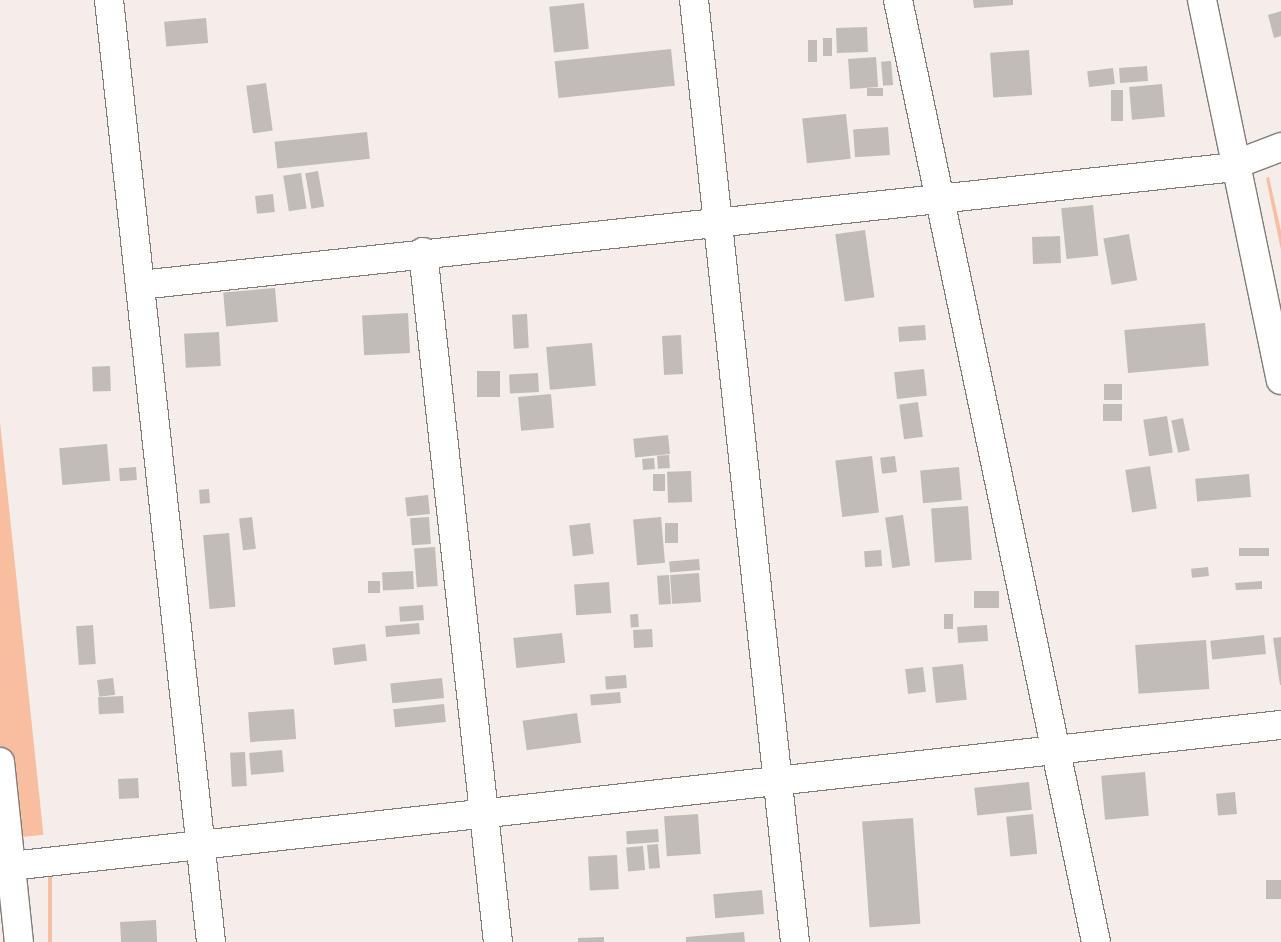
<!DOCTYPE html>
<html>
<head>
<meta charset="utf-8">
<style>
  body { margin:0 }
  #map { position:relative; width:1281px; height:942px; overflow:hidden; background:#f4ede9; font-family:"Roboto Condensed",sans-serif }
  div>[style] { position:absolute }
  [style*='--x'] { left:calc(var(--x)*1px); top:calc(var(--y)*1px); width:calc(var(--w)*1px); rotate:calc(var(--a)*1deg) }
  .water>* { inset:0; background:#f7bea0; transform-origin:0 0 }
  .building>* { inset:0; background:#c2bcb8; transform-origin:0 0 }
  .roads { filter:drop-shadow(1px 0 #827c79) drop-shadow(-1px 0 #827c79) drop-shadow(0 1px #827c79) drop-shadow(0 -1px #827c79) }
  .minor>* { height:28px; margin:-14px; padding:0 14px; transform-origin:14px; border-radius:14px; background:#fff }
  span { translate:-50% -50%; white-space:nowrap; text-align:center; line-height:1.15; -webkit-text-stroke:4.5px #fffbf8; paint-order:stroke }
</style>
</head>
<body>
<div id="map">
  <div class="water">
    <div style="clip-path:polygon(1269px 177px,1281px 231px,1281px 250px,1266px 178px)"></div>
    <div style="left:0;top:422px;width:415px;height:39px;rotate:84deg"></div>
    <div style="left:48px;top:876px;width:4px;height:66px"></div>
  </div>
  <div class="building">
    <div style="clip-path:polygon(973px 0,1013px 0,1013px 5px,974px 8px)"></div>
    <div style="left:584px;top:3px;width:46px;height:35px;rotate:84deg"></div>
    <div style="clip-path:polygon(1281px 11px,1281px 36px,1274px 38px,1268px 15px)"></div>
    <div style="left:206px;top:18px;width:25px;height:42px;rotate:85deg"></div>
    <div style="left:867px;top:27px;width:25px;height:31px;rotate:88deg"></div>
    <div style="left:823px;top:38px;width:9px;height:18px"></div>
    <div style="left:808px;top:40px;width:9px;height:22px"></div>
    <div style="left:671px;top:49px;width:37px;height:117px;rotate:84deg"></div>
    <div style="left:1029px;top:50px;width:45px;height:39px;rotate:86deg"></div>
    <div style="left:876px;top:57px;width:30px;height:28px;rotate:86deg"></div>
    <div style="left:891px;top:61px;width:24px;height:10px;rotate:85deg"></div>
    <div style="left:1147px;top:66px;width:15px;height:28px;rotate:86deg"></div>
    <div style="left:1113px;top:68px;width:16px;height:26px;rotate:83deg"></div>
    <div style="left:266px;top:83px;width:48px;height:20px;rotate:82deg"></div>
    <div style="left:1162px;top:84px;width:33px;height:33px;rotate:85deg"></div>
    <div style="left:883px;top:88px;width:8px;height:16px;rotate:90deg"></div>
    <div style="left:1111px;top:90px;width:12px;height:31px"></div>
    <div style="left:846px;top:114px;width:45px;height:44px;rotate:84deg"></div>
    <div style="left:888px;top:127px;width:28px;height:35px;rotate:86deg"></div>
    <div style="left:367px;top:132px;width:27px;height:93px;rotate:84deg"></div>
    <div style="left:318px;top:171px;width:36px;height:13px;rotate:80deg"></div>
    <div style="left:301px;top:173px;width:36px;height:18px;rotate:81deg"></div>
    <div style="left:273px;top:194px;width:18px;height:18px;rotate:84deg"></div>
    <div style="left:1093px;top:205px;width:51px;height:32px;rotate:84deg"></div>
    <div style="left:865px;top:230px;width:68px;height:30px;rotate:82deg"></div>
    <div style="left:1129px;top:234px;width:47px;height:26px;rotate:80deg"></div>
    <div style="left:1060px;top:236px;width:27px;height:28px;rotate:88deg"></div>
    <div style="left:275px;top:288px;width:34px;height:52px;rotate:85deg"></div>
    <div style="left:408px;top:313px;width:40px;height:46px;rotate:87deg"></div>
    <div style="left:527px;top:314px;width:34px;height:15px;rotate:87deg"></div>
    <div style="left:1205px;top:323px;width:43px;height:81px;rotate:85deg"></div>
    <div style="left:925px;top:325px;width:15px;height:27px;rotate:86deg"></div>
    <div style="left:219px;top:332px;width:34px;height:35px;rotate:87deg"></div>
    <div style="left:681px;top:335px;width:39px;height:19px;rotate:87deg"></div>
    <div style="left:592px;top:343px;width:43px;height:46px;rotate:85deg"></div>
    <div style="left:110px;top:366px;width:25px;height:18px;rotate:88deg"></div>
    <div style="left:924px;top:369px;width:27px;height:30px;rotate:84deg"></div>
    <div style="left:500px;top:371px;width:26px;height:23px;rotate:90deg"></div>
    <div style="left:538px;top:373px;width:19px;height:29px;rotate:87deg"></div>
    <div style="left:1104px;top:384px;width:18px;height:16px"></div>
    <div style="left:551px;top:394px;width:34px;height:33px;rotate:85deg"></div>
    <div style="left:918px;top:402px;width:35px;height:19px;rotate:82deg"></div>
    <div style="left:1103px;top:404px;width:19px;height:17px"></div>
    <div style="left:1167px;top:416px;width:37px;height:24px;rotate:81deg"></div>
    <div style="left:1183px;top:418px;width:33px;height:12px;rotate:78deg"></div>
    <div style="left:668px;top:435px;width:19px;height:35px;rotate:84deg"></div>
    <div style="left:107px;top:444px;width:37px;height:48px;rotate:85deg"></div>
    <div style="left:669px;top:455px;width:13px;height:12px;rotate:86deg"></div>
    <div style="left:872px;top:456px;width:57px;height:37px;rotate:83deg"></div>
    <div style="left:895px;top:456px;width:16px;height:15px;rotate:83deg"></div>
    <div style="left:654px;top:458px;width:11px;height:12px;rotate:85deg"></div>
    <div style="left:1150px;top:466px;width:43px;height:25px;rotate:81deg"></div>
    <div style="left:136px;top:467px;width:13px;height:17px;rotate:86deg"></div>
    <div style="left:959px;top:467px;width:33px;height:39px;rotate:85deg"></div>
    <div style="left:691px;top:471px;width:31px;height:24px;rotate:88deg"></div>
    <div style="left:653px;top:474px;width:12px;height:17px"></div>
    <div style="left:1249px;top:474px;width:23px;height:54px;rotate:85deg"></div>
    <div style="left:209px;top:489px;width:14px;height:10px;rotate:86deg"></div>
    <div style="left:428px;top:495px;width:19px;height:23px;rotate:84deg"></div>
    <div style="left:968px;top:506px;width:54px;height:37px;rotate:86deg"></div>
    <div style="left:903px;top:515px;width:51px;height:18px;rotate:82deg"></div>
    <div style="left:252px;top:517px;width:32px;height:13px;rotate:83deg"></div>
    <div style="left:429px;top:517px;width:27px;height:19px;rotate:86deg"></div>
    <div style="left:661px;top:517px;width:46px;height:28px;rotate:85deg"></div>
    <div style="left:590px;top:523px;width:31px;height:21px;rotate:83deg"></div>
    <div style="left:665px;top:523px;width:13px;height:20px"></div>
    <div style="left:229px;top:533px;width:74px;height:26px;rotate:85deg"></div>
    <div style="left:435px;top:547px;width:39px;height:21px;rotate:86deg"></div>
    <div style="left:1269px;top:548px;width:8px;height:30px;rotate:90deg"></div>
    <div style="left:881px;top:550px;width:16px;height:17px;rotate:86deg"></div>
    <div style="left:699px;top:559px;width:11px;height:30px;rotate:85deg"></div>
    <div style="left:1208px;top:567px;width:9px;height:17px;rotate:84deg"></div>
    <div style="left:413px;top:571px;width:18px;height:31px;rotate:87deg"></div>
    <div style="left:699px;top:573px;width:29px;height:29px;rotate:86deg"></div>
    <div style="left:669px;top:575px;width:29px;height:12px;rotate:86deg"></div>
    <div style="left:368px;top:581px;width:12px;height:12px"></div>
    <div style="clip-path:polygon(1262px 581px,1262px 589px,1236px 590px,1235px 583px)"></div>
    <div style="left:609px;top:582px;width:31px;height:35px;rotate:86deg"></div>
    <div style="left:999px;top:591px;width:17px;height:25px;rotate:90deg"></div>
    <div style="left:423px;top:605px;width:15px;height:24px;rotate:86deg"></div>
    <div style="left:638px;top:614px;width:13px;height:8px;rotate:86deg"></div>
    <div style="left:944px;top:614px;width:9px;height:15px"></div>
    <div style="left:419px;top:623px;width:11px;height:34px;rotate:85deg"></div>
    <div style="left:93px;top:625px;width:39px;height:17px;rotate:86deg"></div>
    <div style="left:987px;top:625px;width:16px;height:30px;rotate:86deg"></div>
    <div style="left:652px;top:629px;width:18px;height:19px;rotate:87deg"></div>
    <div style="left:562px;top:633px;width:30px;height:49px;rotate:84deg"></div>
    <div style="left:1264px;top:635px;width:19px;height:54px;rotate:84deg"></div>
    <div style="clip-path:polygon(1281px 637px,1281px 685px,1280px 685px,1273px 638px)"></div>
    <div style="left:1206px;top:640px;width:49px;height:71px;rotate:86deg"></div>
    <div style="left:365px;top:644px;width:17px;height:33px;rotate:83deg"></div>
    <div style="left:963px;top:664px;width:36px;height:31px;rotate:84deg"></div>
    <div style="left:923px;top:667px;width:25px;height:18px;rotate:83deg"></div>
    <div style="left:626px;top:675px;width:13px;height:21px;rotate:86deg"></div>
    <div style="left:113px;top:678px;width:17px;height:16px;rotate:83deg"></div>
    <div style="left:442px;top:678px;width:20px;height:52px;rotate:84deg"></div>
    <div style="left:620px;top:692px;width:11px;height:30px;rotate:85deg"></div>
    <div style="left:123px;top:696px;width:17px;height:25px;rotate:87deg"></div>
    <div style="left:444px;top:704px;width:18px;height:51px;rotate:84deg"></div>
    <div style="left:294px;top:709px;width:30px;height:46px;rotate:86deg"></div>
    <div style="left:577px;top:713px;width:30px;height:55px;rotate:82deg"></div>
    <div style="left:282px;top:750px;width:22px;height:33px;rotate:85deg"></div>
    <div style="left:245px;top:752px;width:34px;height:15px;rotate:87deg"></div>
    <div style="left:1145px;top:772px;width:44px;height:44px;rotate:85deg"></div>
    <div style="left:138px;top:778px;width:20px;height:20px;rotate:87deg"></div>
    <div style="left:1029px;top:782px;width:28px;height:55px;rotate:84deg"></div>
    <div style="left:1235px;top:792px;width:22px;height:19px;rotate:85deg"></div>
    <div style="left:698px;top:814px;width:40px;height:34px;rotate:86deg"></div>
    <div style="left:1033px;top:814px;width:40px;height:27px;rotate:84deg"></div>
    <div style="left:913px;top:818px;width:106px;height:51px;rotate:86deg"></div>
    <div style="left:658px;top:829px;width:13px;height:32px;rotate:86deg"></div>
    <div style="left:658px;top:844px;width:24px;height:11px;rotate:85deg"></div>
    <div style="left:643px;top:846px;width:24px;height:17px;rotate:85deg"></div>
    <div style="left:617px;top:855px;width:34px;height:29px;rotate:87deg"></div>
    <div style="left:1281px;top:880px;width:19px;height:15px;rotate:90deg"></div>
    <div style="left:762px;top:890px;width:24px;height:49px;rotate:85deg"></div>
    <div style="left:156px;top:920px;width:22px;height:36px;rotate:87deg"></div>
    <div style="clip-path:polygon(744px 932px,745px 942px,686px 942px,686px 937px)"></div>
    <div style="clip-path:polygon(604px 937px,604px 942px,578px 942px,578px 938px)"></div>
  </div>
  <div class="roads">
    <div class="minor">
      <div style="--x:109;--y:0;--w:948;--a:83.82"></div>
      <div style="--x:694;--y:0;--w:947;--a:83.88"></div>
      <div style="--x:898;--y:0;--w:963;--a:78.13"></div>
      <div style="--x:1202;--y:0;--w:388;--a:78.3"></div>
      <div style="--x:423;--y:252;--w:694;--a:83.8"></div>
      <div style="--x:140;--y:285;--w:1092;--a:-6.15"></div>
      <div style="--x:1226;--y:168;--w:59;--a:-20.9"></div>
      <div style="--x:0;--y:762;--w:181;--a:84"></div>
      <div style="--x:11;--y:866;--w:1278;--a:-6.34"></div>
    </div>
  </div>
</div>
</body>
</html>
